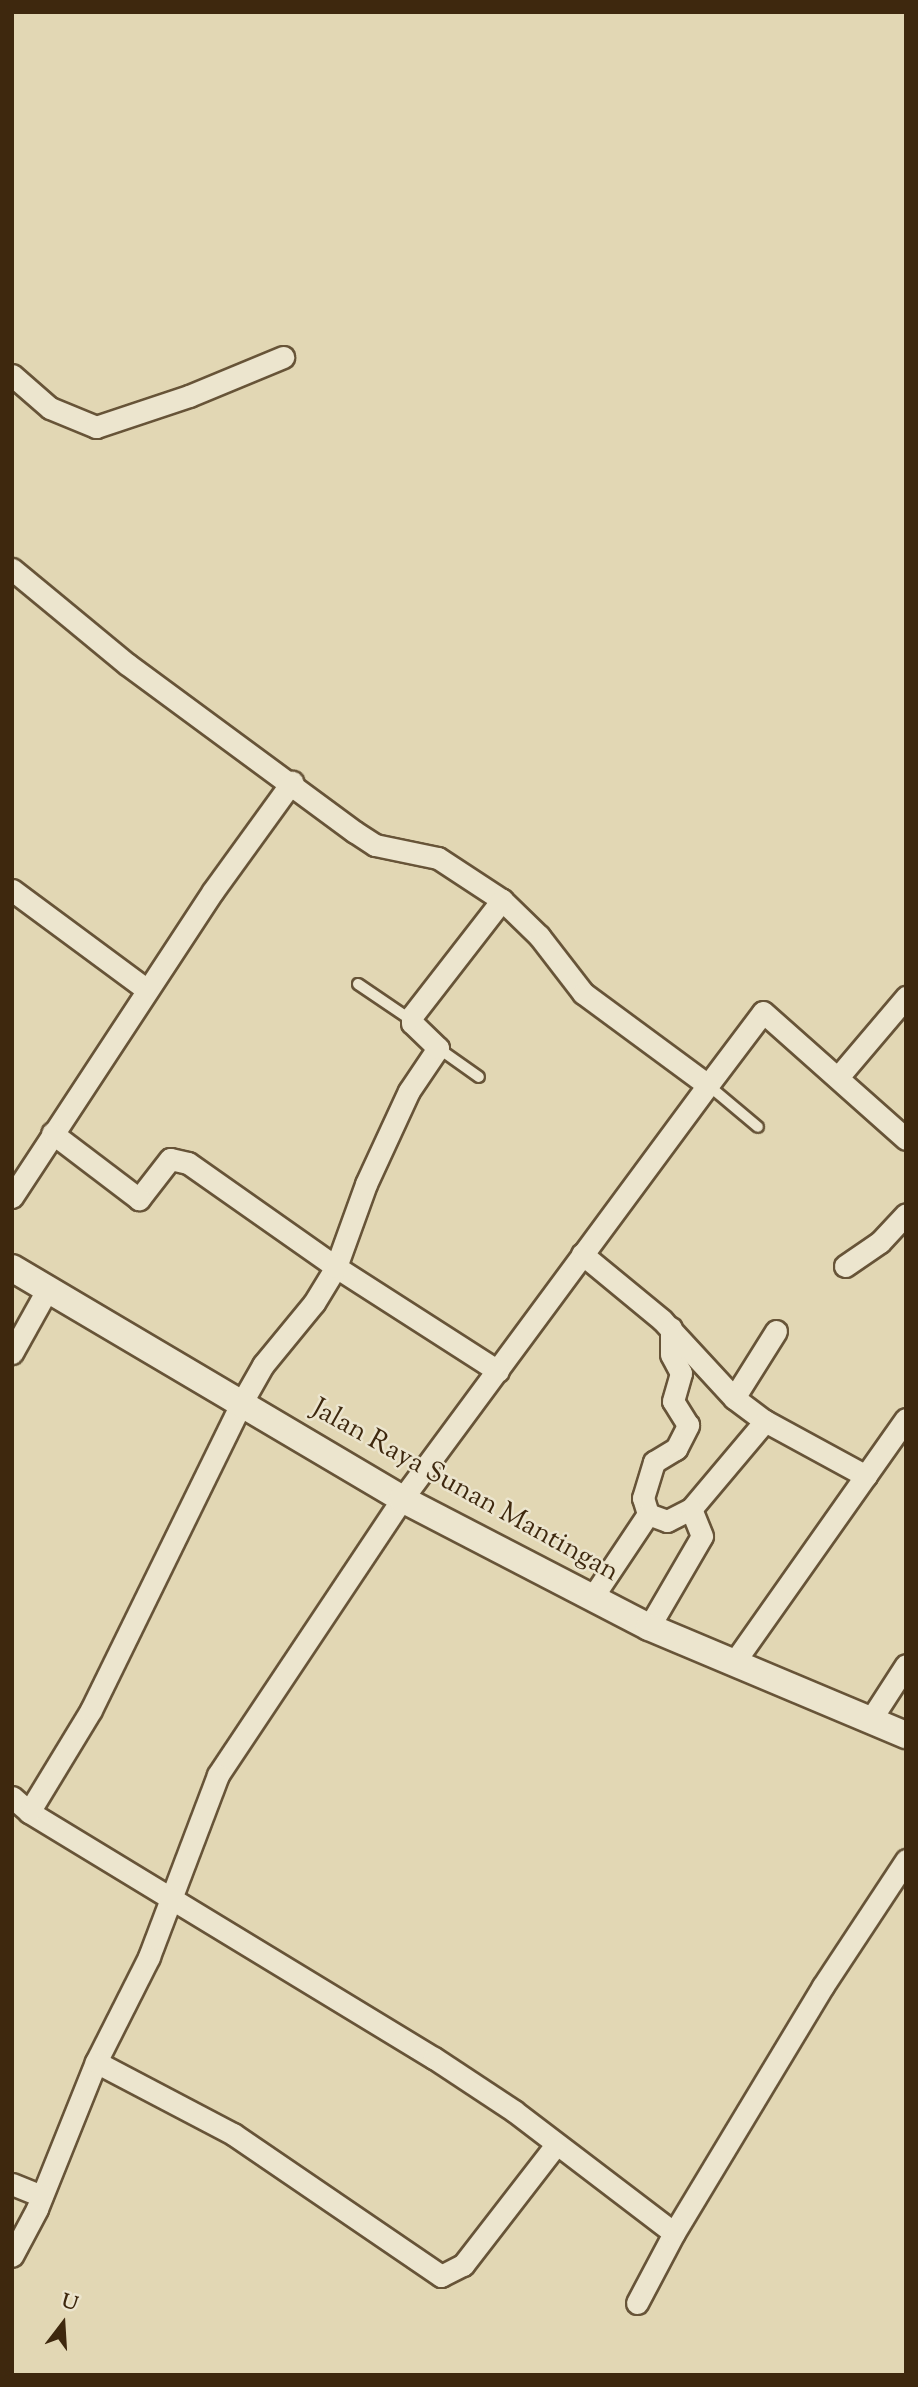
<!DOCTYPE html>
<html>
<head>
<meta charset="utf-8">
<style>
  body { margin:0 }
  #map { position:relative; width:918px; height:2387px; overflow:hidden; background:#e2d7b4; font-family:"Sorts Mill Goudy",serif }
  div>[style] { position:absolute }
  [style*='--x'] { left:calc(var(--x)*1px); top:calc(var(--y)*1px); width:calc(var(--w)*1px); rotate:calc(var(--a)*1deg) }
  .roads { filter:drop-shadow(2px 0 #675438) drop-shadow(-2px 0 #675438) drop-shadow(0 2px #675438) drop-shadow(0 -2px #675438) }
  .service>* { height:10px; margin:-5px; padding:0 5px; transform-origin:5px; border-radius:5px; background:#ece5ce }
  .minor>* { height:21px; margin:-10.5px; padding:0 10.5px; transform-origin:10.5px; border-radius:10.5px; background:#ece5ce }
  .tertiary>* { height:26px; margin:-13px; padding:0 13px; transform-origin:13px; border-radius:13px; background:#ece5ce }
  span { translate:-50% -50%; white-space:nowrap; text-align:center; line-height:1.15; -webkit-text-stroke:5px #ece5ce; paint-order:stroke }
  .street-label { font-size:28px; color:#3e280e }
  .frame { position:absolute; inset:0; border:14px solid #3e280e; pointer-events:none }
  .north { position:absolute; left:28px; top:2289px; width:70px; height:70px; -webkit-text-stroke:5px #ece5ce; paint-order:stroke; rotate:17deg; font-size:19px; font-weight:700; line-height:28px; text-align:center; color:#3e280e }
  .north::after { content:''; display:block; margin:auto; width:24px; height:32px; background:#3e280e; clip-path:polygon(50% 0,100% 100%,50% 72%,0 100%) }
</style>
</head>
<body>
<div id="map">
  <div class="roads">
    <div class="service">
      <div style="--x:358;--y:984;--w:64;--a:34.2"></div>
      <div style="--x:438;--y:1048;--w:50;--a:35.3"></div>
      <div style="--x:708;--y:1085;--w:65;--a:40"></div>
    </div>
    <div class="minor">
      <div style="--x:12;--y:375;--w:50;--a:41"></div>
      <div style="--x:50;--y:408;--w:50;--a:22.4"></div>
      <div style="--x:96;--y:427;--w:98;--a:-18.4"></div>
      <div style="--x:189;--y:396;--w:102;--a:-22.5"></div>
      <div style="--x:12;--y:569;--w:149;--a:39.6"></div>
      <div style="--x:127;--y:664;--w:283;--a:36.4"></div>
      <div style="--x:355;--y:832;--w:24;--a:33"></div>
      <div style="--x:375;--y:845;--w:64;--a:11.7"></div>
      <div style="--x:438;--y:858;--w:77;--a:33.3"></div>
      <div style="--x:502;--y:900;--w:52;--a:44.2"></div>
      <div style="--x:539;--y:936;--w:72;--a:52.3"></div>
      <div style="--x:583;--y:993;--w:155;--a:36.4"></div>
      <div style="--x:708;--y:1085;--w:515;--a:126.47"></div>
      <div style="--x:402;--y:1499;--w:332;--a:123.7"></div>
      <div style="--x:218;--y:1775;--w:195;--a:110.8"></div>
      <div style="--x:149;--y:1957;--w:118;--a:116.8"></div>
      <div style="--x:96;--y:2062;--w:158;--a:111.9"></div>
      <div style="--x:37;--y:2209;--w:53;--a:118"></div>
      <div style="--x:12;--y:890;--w:168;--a:36.5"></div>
      <div style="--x:839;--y:1076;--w:104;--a:-49.7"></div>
      <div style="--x:708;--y:1085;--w:91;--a:-53"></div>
      <div style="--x:763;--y:1012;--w:191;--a:41.6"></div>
      <div style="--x:12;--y:1197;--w:366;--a:-56.7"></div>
      <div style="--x:213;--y:891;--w:135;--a:-54.1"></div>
      <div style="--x:582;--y:1254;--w:104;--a:39.5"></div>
      <div style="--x:662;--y:1320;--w:106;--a:47.3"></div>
      <div style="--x:734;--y:1398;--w:39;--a:37"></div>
      <div style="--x:765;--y:1421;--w:115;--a:28.6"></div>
      <div style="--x:845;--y:1266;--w:42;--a:-34.4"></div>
      <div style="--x:880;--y:1242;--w:38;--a:-47"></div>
      <div style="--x:12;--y:1353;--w:72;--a:-60.9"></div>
      <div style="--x:498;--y:1371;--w:193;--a:-147.3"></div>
      <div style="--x:336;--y:1267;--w:88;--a:-70.1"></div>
      <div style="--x:366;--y:1184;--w:102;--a:-65.2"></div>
      <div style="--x:409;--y:1091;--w:52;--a:-56"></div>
      <div style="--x:438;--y:1048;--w:36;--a:-136"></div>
      <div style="--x:412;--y:1023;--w:7;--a:-90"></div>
      <div style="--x:412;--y:1016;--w:147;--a:-52.2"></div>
      <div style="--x:734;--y:1398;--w:79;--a:-57.9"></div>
      <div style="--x:648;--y:1514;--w:17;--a:-107"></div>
      <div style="--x:643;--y:1498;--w:38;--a:-73"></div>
      <div style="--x:654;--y:1462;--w:26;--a:-31"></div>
      <div style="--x:676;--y:1449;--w:27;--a:-63"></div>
      <div style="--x:688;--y:1425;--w:28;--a:-122"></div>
      <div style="--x:673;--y:1401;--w:29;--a:-74"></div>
      <div style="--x:681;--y:1373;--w:21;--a:-118"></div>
      <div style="--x:671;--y:1354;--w:26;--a:-90"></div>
      <div style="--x:592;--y:1598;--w:101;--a:-56.3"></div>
      <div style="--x:648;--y:1514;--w:20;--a:20"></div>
      <div style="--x:667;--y:1521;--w:27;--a:-27"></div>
      <div style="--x:691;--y:1509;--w:115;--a:-49.9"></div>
      <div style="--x:649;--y:1627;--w:105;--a:-59.8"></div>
      <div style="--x:702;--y:1536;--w:29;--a:-112"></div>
      <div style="--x:735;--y:1661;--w:296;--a:-54.8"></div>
      <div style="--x:871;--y:1719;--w:64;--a:-57.1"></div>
      <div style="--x:12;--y:1797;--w:23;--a:41"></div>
      <div style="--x:29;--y:1812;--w:474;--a:31.3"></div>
      <div style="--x:434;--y:2058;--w:96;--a:33.5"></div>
      <div style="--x:514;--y:2111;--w:201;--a:37.3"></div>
      <div style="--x:29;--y:1812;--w:119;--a:-58.7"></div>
      <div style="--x:91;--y:1710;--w:343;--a:-63.9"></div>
      <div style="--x:242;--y:1402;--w:43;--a:-60.4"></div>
      <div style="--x:263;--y:1365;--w:80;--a:-50.6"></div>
      <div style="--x:314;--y:1303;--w:42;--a:-58.6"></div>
      <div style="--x:336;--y:1267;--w:181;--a:-144.9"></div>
      <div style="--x:188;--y:1163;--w:18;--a:-167"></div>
      <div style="--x:170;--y:1159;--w:51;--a:127.8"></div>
      <div style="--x:139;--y:1199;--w:109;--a:-142.8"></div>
      <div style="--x:96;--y:2062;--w:155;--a:27.7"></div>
      <div style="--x:233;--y:2134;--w:252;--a:34.3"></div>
      <div style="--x:441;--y:2276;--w:25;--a:-27"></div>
      <div style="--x:463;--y:2265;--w:150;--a:-52.3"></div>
      <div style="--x:12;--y:2184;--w:32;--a:22"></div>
      <div style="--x:637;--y:2303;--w:79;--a:-62.1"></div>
      <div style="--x:674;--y:2233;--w:288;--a:-58.9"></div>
      <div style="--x:823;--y:1986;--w:151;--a:-56.6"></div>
    </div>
    <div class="tertiary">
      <div style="--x:12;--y:1268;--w:453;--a:30.6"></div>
      <div style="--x:402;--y:1499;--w:278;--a:27.4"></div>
      <div style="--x:649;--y:1627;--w:279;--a:22.8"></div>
    </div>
  </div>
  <div class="street-label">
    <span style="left:465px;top:1491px;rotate:29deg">Jalan Raya Sunan Mantingan</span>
  </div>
  <div class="frame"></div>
  <div class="north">U</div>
</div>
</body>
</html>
